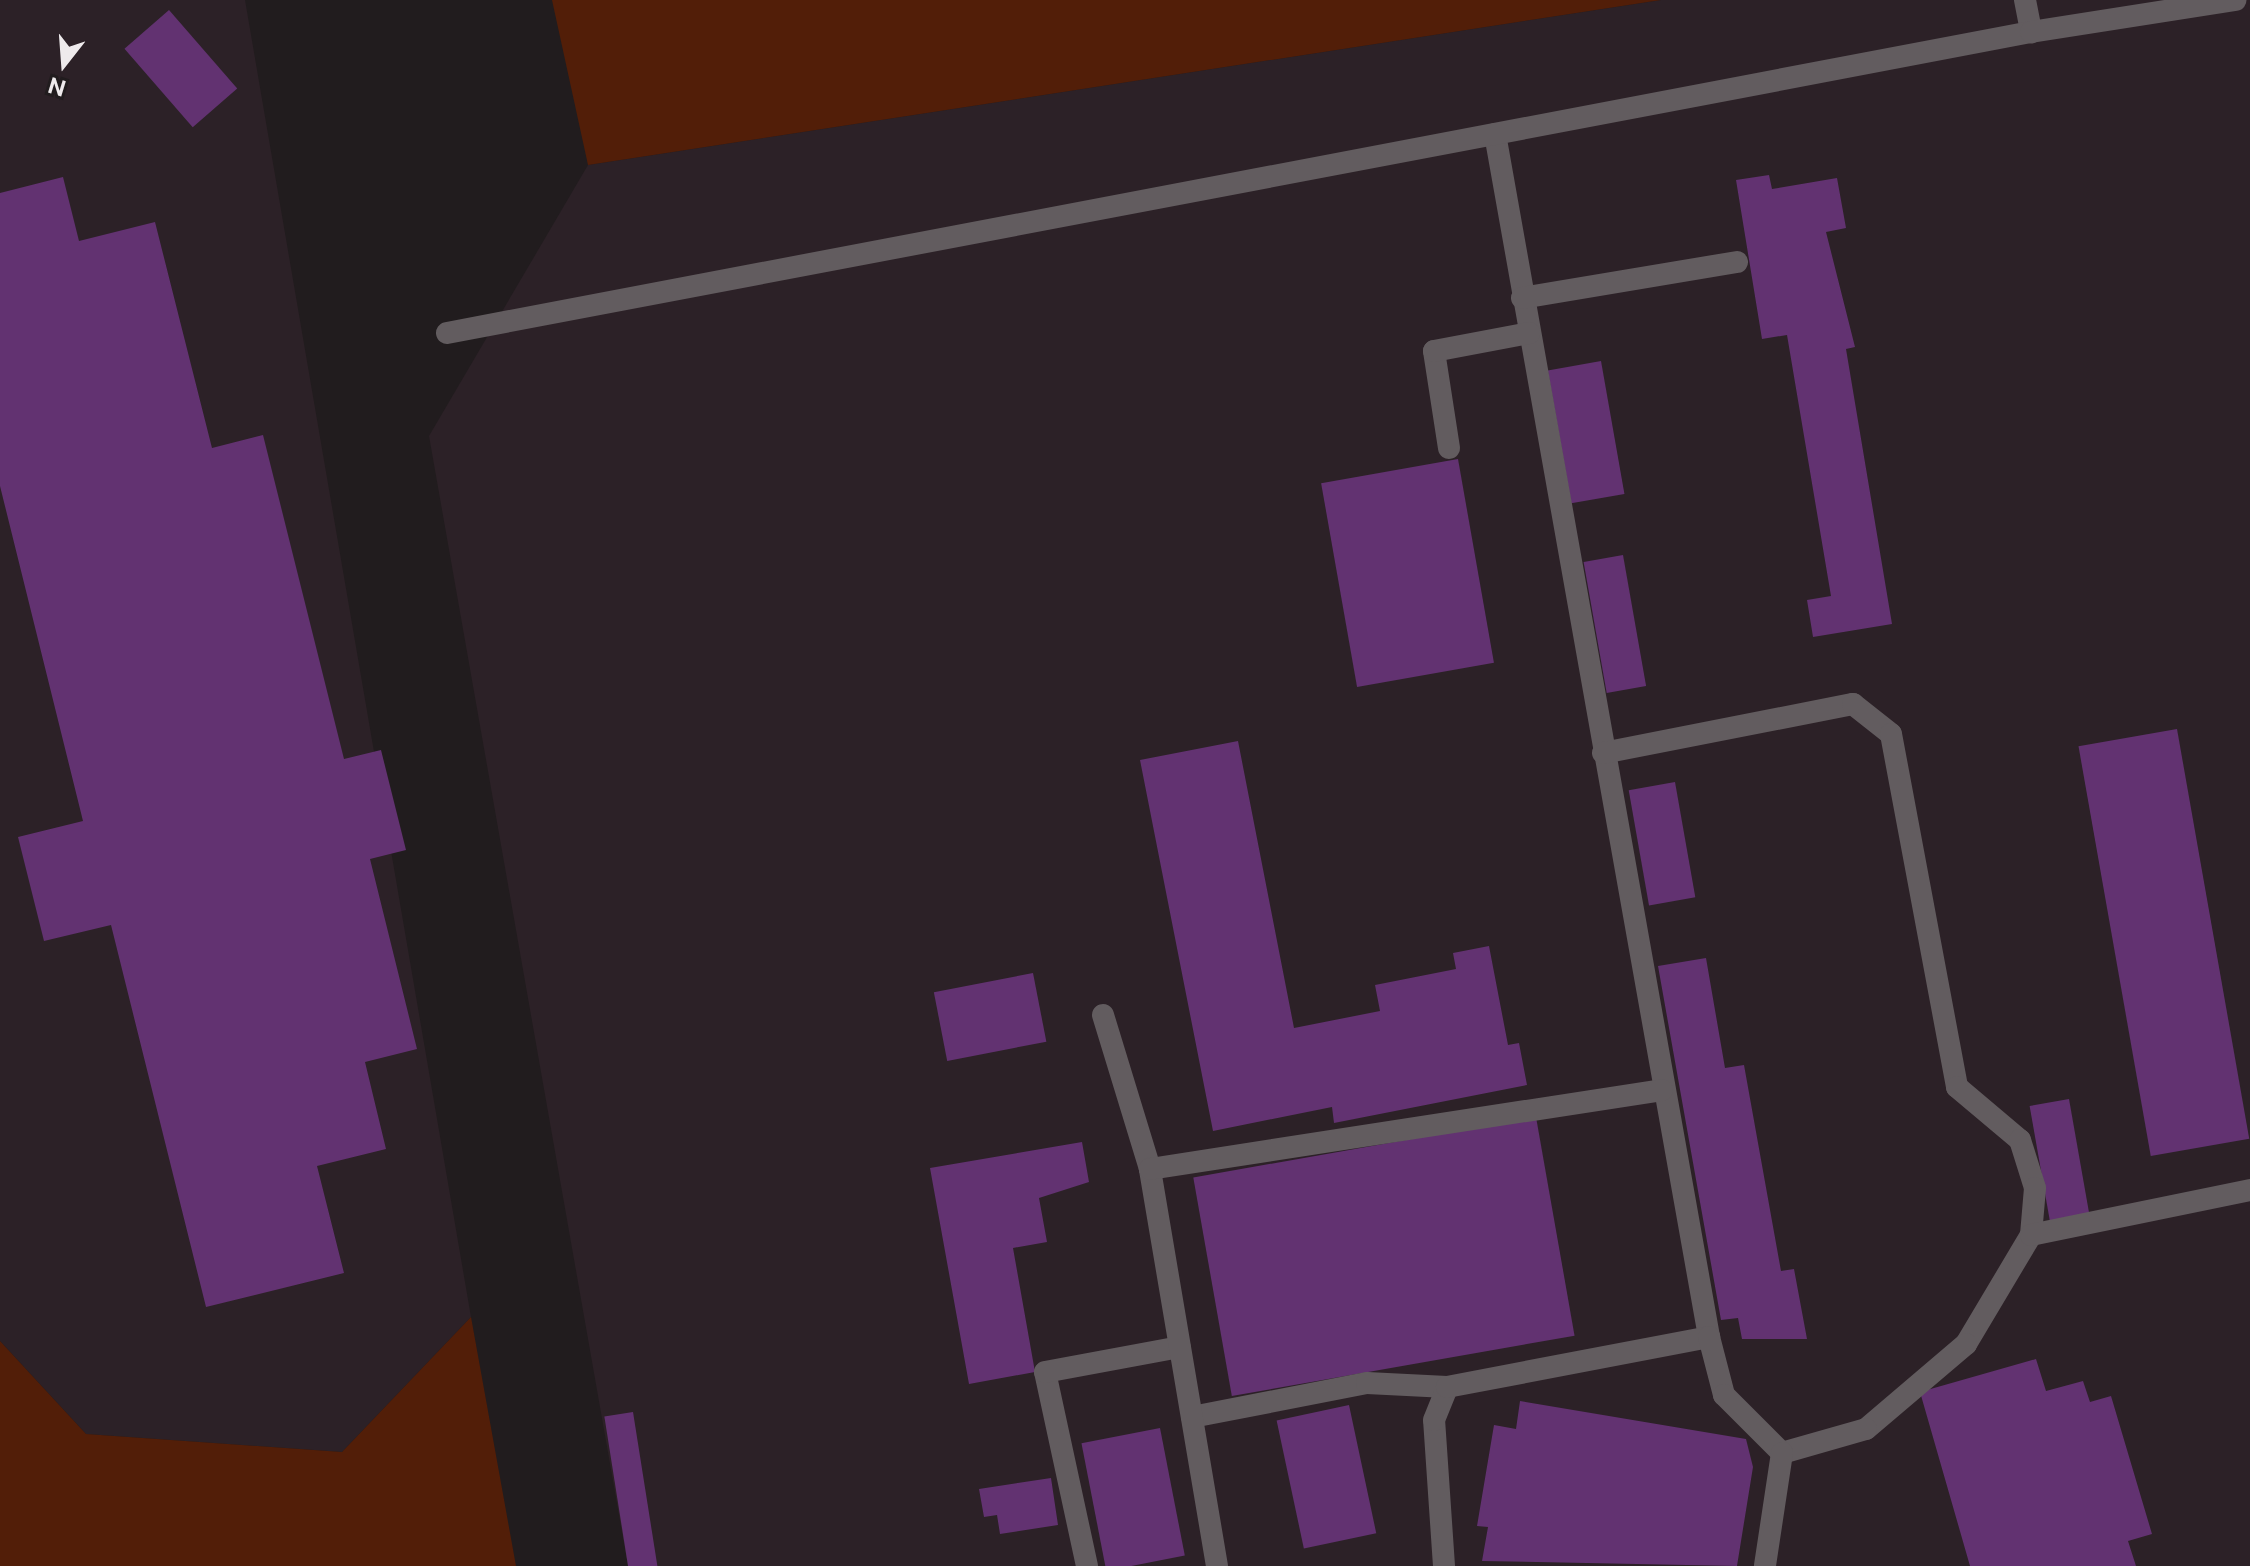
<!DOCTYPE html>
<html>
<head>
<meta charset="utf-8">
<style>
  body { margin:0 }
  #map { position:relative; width:2250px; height:1566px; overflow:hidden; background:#211c1e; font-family:"Public Sans",sans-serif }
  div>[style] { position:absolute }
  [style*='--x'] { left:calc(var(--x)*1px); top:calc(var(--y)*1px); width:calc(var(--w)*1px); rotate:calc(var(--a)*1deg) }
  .built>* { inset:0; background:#2c2127 }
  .green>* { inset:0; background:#521e08 }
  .building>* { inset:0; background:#623271; transform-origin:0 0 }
  .lane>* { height:22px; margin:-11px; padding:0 11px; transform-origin:11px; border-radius:11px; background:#625c5f }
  span { translate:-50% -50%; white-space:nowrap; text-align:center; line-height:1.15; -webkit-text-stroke:8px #211c1e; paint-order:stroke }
  .north { position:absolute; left:24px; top:24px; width:80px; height:80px; -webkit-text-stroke:6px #211c1e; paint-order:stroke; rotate:197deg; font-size:22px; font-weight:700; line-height:32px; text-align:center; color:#eeeaec }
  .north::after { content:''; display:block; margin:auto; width:28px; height:36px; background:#eeeaec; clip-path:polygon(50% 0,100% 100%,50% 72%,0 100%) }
</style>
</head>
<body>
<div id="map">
  <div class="built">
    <div style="clip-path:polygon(0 0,245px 0,471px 1317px,342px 1452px,86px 1434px,0 1341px)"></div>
    <div style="clip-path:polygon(1661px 0,2250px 0,2250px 1566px,628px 1566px,429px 436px,588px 165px)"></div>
  </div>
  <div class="green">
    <div style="clip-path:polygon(552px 0,1661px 0,588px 165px)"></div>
    <div style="clip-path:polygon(471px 1317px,516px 1566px,0 1566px,0 1341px,86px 1434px,342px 1452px)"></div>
  </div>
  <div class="building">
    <div style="left:169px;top:10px;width:104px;height:59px;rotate:49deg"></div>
    <div style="clip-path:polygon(1769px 175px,1772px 189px,1837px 178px,1846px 228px,1826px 232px,1855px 347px,1846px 349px,1892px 624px,1813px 637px,1807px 600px,1831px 596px,1787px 335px,1762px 339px,1736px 180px)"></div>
    <div style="clip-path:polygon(63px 177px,79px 241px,155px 222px,212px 448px,263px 435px,344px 759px,381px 750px,406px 850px,370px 859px,417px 1049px,365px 1062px,386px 1149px,317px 1166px,344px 1273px,206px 1307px,111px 925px,44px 941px,18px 837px,83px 821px,0 486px,0 193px)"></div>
    <div style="left:1601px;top:361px;width:135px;height:54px;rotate:80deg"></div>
    <div style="left:1458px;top:459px;width:207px;height:139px;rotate:80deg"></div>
    <div style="left:1623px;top:555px;width:133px;height:40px;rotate:80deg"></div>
    <div style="left:2177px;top:729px;width:416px;height:100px;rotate:80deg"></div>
    <div style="clip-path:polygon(1238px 741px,1294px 1028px,1380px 1011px,1375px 985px,1456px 969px,1453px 953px,1489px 946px,1508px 1045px,1519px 1043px,1527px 1085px,1334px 1123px,1332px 1107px,1213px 1131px,1140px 760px)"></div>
    <div style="left:1675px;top:782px;width:117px;height:47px;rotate:80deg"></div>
    <div style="clip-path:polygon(1706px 958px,1725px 1068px,1744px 1065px,1781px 1271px,1794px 1269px,1807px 1339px,1742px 1339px,1738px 1318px,1721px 1320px,1658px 966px)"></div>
    <div style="left:1033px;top:973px;width:70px;height:101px;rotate:79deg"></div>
    <div style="left:2069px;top:1099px;width:117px;height:40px;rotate:80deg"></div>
    <div style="left:1536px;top:1117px;width:222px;height:348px;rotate:80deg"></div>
    <div style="clip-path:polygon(1082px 1142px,1089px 1182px,1039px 1198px,1047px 1242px,1013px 1248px,1035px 1372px,969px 1384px,930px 1168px)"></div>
    <div style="clip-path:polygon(2036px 1359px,2046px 1391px,2083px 1381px,2090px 1402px,2111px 1396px,2152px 1534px,2128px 1541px,2136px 1566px,1970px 1566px,1920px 1392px)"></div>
    <div style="clip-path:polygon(1520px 1401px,1746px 1439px,1753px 1467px,1737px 1566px,1482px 1561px,1488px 1527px,1477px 1526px,1494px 1425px,1516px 1429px)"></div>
    <div style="left:1349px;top:1405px;width:131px;height:74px;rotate:78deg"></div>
    <div style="left:633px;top:1412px;width:156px;height:29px;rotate:81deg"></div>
    <div style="left:1160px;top:1428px;width:130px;height:80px;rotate:79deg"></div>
    <div style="clip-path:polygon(1051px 1478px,1058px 1525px,1000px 1534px,997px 1515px,984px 1517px,979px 1489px)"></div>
  </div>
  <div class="lane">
    <div style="--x:2025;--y:0;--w:33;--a:79"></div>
    <div style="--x:1495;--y:134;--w:1222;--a:79.91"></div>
    <div style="--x:1522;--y:298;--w:218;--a:-9.5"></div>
    <div style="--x:447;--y:333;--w:1612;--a:-10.76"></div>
    <div style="--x:2031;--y:32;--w:207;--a:-8.9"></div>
    <div style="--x:1449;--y:448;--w:98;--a:-98.8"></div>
    <div style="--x:1434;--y:351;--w:97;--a:-10.7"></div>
    <div style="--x:1603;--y:753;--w:255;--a:-11.1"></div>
    <div style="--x:1853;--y:704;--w:48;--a:38.3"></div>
    <div style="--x:1891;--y:734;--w:359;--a:79.4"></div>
    <div style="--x:1957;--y:1087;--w:82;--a:40.1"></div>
    <div style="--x:2020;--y:1140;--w:50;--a:72.6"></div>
    <div style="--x:2035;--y:1188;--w:47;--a:94.9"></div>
    <div style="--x:2031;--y:1235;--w:127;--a:120.8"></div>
    <div style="--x:1966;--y:1344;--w:131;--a:139.6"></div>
    <div style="--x:1866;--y:1429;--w:87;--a:164.1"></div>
    <div style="--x:1103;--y:1015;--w:161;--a:73"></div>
    <div style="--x:2031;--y:1235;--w:224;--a:-11.6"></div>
    <div style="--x:1192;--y:1417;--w:178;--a:-11"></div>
    <div style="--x:1367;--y:1383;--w:80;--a:2.9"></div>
    <div style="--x:1087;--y:1566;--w:198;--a:-102.2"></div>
    <div style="--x:1045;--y:1372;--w:137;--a:-10.5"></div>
    <div style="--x:1217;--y:1566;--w:403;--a:-99.6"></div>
    <div style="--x:1150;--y:1169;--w:518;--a:-8.77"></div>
    <div style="--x:1444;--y:1566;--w:146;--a:-93.9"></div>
    <div style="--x:1434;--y:1420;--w:35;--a:-68"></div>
    <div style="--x:1447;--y:1387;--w:267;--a:-10.8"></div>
    <div style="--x:1709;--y:1337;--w:60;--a:75.5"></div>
    <div style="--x:1724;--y:1395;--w:82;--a:45"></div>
    <div style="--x:1782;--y:1453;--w:114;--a:98.6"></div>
  </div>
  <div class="north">N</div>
</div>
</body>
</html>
